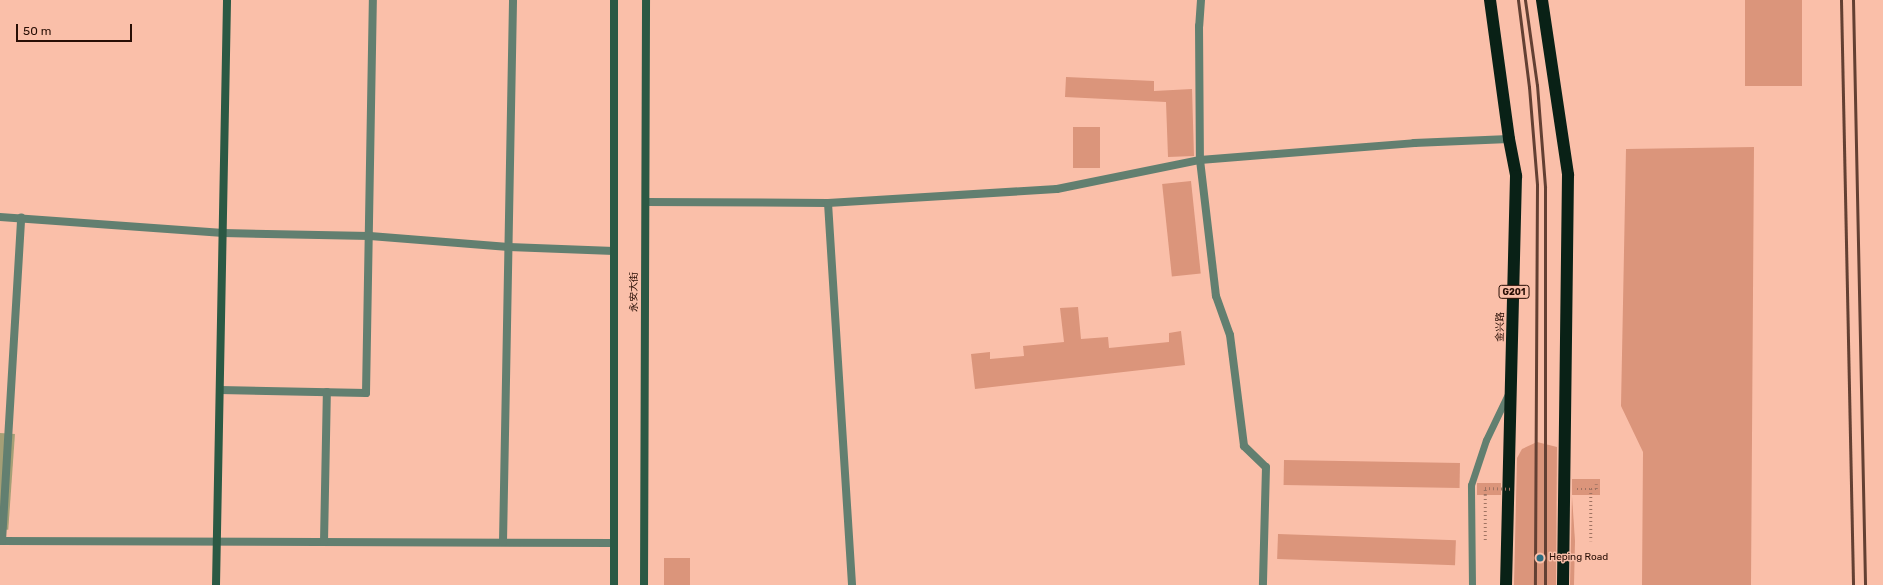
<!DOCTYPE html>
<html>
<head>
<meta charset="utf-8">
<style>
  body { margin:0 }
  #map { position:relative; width:1883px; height:585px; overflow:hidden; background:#fabfa9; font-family:Rubik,"Noto Sans SC",sans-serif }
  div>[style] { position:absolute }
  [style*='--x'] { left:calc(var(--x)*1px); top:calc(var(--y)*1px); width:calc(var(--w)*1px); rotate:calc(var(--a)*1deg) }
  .green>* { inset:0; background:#a59f76; transform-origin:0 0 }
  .building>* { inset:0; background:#db957b; transform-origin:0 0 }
  .path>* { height:2.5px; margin-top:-1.25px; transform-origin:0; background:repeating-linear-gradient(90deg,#a07362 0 1px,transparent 0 4px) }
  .lane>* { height:7px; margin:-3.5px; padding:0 3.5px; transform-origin:3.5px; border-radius:3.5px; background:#627f70 }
  .street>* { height:8px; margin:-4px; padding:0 4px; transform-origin:4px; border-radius:4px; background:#627f70 }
  .secondary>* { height:8px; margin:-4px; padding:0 4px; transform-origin:4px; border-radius:4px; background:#2b5944 }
  .highway>* { height:12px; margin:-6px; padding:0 6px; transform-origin:6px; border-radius:6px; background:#092116 }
  .rail>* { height:3px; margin:-1.5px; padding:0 1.5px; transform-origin:1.5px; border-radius:1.5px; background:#634033 }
  .path-bridge>* { height:2.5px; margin-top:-1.25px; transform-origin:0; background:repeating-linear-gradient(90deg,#a07362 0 1px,transparent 0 4px) }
  .dots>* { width:11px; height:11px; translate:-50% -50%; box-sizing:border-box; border:2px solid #fabfa9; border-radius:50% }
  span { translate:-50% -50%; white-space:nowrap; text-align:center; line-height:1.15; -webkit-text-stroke:3px #fabfa9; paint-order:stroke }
  .shield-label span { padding:1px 3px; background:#fabfa9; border:1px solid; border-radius:3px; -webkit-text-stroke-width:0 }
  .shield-label { font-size:9px; color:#280e05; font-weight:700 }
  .street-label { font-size:10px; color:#280e05 }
  .poi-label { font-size:10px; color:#280e05 }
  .left { translate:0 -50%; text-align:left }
  .scale { position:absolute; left:16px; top:24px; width:116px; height:18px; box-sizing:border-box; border:2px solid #280e05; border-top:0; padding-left:5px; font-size:12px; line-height:14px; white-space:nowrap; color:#280e05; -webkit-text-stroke:3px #fabfa9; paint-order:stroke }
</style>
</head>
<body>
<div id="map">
  <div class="green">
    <div style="left:0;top:433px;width:15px;height:96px;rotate:4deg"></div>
  </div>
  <div class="building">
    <div style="left:1745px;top:0;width:57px;height:86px"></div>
    <div style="clip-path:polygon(1066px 77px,1154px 81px,1154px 91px,1192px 89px,1194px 156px,1168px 157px,1166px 102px,1065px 97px)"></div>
    <div style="left:1073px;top:127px;width:27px;height:41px"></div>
    <div style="clip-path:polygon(1754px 147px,1751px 585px,1642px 585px,1643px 452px,1621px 406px,1626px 149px)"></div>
    <div style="left:1191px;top:181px;width:93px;height:29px;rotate:84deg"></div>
    <div style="clip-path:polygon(1078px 307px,1081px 339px,1108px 337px,1109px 348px,1169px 342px,1169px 333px,1181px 331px,1185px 365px,975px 389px,971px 354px,990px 352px,990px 359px,1024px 356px,1023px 346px,1064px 342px,1060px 308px)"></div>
    <div style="clip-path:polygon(1537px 442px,1557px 447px,1556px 585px,1514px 585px,1517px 458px,1522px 449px)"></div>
    <div style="left:1284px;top:460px;width:176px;height:25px;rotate:1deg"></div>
    <div style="left:1572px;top:479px;width:28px;height:16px"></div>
    <div style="left:1477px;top:483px;width:24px;height:12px"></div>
    <div style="clip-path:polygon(1572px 496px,1575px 541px,1574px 585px,1570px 585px)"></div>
    <div style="left:1278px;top:534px;width:178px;height:25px;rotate:2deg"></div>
    <div style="left:664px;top:558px;width:26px;height:27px"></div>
  </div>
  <div class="path">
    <div style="--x:1577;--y:489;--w:14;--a:0"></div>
    <div style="--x:1591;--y:489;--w:52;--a:90"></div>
    <div style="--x:1591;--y:489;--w:5;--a:0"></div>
    <div style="--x:1596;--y:489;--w:5;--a:-90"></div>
    <div style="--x:1485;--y:540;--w:45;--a:-90"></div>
  </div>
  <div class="lane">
    <div style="--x:1472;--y:585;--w:100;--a:-90.6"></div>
    <div style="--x:1471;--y:485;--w:47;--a:-71.6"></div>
    <div style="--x:1486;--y:440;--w:51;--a:-64.4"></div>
  </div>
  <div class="street">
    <div style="--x:1201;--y:0;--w:26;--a:94"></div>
    <div style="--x:1199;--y:26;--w:134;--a:89.6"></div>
    <div style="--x:1200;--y:160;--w:137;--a:83.3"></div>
    <div style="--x:1216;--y:296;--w:41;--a:70.3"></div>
    <div style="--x:1230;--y:335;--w:112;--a:82.8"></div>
    <div style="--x:1244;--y:446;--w:30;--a:44"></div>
    <div style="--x:1266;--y:467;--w:118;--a:91.5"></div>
    <div style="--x:646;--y:202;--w:182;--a:0.3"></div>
    <div style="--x:828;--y:203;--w:383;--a:86.4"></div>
    <div style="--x:828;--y:203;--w:229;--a:-3.5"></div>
    <div style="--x:1057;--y:189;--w:146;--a:-11.5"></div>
    <div style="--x:1200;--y:160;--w:215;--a:-4.5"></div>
    <div style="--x:1414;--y:143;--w:95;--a:-2.4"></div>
    <div style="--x:0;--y:217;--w:224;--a:4.1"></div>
    <div style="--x:223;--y:233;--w:147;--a:1.2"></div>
    <div style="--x:370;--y:236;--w:139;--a:4.5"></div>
    <div style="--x:509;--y:247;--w:105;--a:2.2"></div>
    <div style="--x:220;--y:390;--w:146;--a:1.2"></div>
    <div style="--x:366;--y:393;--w:393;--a:-89"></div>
    <div style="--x:0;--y:541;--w:614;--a:0.19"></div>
    <div style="--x:2;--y:541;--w:324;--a:-86.6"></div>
    <div style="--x:324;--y:542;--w:150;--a:-88.9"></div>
    <div style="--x:503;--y:542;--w:542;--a:-88.94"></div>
  </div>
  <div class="secondary">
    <div style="--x:216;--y:585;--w:585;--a:-88.92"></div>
    <div style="--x:614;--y:585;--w:585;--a:-90"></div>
    <div style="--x:644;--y:585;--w:585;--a:-89.8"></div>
  </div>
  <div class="highway">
    <div style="--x:1490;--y:0;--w:140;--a:82.2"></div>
    <div style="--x:1509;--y:139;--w:38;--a:79"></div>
    <div style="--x:1516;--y:176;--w:409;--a:91.4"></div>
    <div style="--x:1542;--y:0;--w:177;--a:81.5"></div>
    <div style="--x:1568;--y:175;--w:410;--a:90.7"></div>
  </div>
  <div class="rail">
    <div style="--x:1518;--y:0;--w:88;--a:82.8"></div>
    <div style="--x:1529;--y:87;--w:98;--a:85.3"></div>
    <div style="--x:1537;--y:185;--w:400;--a:90.3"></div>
    <div style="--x:1525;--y:0;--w:86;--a:82"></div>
    <div style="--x:1537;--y:85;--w:102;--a:85.5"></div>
    <div style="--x:1545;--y:187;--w:398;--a:90"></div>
    <div style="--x:1841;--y:0;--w:585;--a:88.82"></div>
    <div style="--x:1853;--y:0;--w:585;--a:88.82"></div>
  </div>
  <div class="path-bridge">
    <div style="--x:1485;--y:495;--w:7;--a:-90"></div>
    <div style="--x:1485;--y:488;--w:25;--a:2"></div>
  </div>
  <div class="dots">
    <div style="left:1540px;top:558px;background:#2e6e82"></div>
  </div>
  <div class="shield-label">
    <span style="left:1514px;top:292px">G201</span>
  </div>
  <div class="street-label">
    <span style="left:635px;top:292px;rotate:-90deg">永安大街</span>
    <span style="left:1501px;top:327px;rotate:-89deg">金兴路</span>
  </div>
  <div class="poi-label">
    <span class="left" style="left:1549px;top:558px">Heping Road</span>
  </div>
  <div class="scale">50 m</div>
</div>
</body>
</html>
